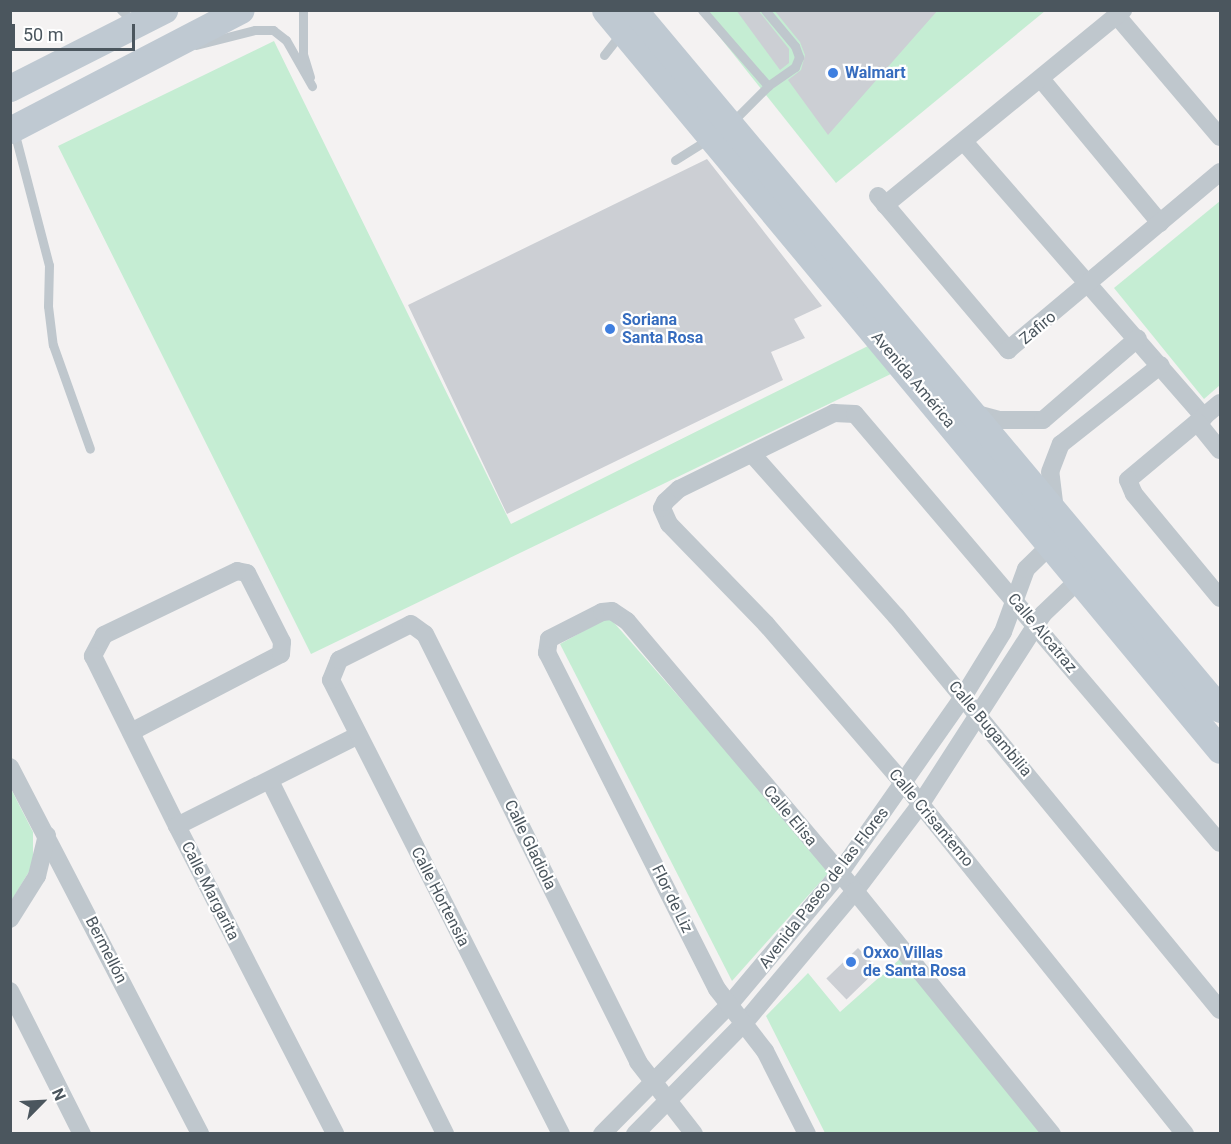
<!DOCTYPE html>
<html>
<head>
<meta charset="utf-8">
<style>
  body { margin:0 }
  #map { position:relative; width:1231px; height:1144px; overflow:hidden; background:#f4f2f2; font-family:Roboto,sans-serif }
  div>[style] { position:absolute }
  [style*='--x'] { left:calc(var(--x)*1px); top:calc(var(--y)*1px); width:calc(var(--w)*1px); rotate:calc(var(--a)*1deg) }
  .green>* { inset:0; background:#c5edd3 }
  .building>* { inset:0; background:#cccfd4; transform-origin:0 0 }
  .service>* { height:9px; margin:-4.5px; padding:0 4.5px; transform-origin:4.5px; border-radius:4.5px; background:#bfc7cd }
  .minor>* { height:18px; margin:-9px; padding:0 9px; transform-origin:9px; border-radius:9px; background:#bfc7cd }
  .secondary>* { height:27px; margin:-13.5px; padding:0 13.5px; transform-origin:13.5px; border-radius:13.5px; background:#bfc9d2 }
  .dots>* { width:16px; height:16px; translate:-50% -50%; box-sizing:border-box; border:3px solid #fff; border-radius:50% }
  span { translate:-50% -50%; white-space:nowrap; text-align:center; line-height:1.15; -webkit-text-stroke:4.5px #fff; paint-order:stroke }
  .shop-label { font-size:16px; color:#366cbe; font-weight:700 }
  .left { translate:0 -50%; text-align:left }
  .street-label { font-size:16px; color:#4b565e }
  .frame { position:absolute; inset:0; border:12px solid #4b565e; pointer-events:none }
  .north { position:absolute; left:12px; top:1072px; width:60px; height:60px; -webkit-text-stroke:4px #fff; paint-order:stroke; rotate:66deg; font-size:16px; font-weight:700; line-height:24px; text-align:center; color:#4b565e }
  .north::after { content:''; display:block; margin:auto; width:21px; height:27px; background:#4b565e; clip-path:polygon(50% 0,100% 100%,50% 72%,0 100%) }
  .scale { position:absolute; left:12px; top:24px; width:123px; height:27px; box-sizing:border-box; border:3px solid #4b565e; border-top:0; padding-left:8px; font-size:18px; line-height:21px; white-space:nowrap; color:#4b565e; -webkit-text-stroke:4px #fff; paint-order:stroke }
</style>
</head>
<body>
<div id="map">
  <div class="green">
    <div style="clip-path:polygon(699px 11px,1045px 11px,836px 183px)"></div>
    <div style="clip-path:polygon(274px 41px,511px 524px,872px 344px,895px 372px,311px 654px,58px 146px)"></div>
    <div style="clip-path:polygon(1220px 201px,1220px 385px,1204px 399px,1114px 288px)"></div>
    <div style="clip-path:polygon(609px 617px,831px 870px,732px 981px,560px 644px)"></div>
    <div style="clip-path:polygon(10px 787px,33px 832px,33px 865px,10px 903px)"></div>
    <div style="clip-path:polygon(901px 958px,1040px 1133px,825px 1133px,766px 1016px,808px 973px,840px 1012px)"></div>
  </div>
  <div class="building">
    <div style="clip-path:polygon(736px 10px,758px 10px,789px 49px,789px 63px,780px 70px)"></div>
    <div style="clip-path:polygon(774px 10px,938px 10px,828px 135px,788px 80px,801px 70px,805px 55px,800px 42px)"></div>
    <div style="clip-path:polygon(707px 159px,822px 306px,794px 319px,805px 338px,771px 352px,783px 380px,507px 514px,408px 305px)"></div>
    <div style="left:858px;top:948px;width:29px;height:44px;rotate:46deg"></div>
  </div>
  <div class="service">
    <div style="--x:121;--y:10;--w:19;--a:43"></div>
    <div style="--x:303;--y:10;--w:44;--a:90"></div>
    <div style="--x:303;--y:54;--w:24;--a:73"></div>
    <div style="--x:702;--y:10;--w:101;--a:49"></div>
    <div style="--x:768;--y:86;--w:51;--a:135"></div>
    <div style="--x:765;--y:10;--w:47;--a:50.2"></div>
    <div style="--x:795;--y:46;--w:12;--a:70"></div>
    <div style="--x:799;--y:57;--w:11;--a:112"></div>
    <div style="--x:795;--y:67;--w:33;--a:145"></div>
    <div style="--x:196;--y:45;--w:61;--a:-14.3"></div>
    <div style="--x:255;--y:30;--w:18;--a:0"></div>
    <div style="--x:273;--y:30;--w:16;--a:38"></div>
    <div style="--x:286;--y:40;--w:53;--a:60.5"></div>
    <div style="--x:604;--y:55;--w:28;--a:-52"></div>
    <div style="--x:14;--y:131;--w:138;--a:75.4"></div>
    <div style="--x:49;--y:265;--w:41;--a:91.4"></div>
    <div style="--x:48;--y:306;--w:39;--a:83"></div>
    <div style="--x:53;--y:345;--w:110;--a:70.4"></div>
    <div style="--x:675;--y:160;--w:40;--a:-32"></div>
  </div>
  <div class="minor">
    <div style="--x:1117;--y:16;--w:159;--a:49.6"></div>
    <div style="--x:1041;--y:79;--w:187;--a:50.4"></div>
    <div style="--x:965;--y:143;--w:364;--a:48.9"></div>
    <div style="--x:878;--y:196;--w:202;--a:49.8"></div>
    <div style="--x:1008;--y:350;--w:277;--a:-40"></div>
    <div style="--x:885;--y:205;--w:308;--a:-39.3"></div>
    <div style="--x:1220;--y:403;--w:120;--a:140.1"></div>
    <div style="--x:1128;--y:480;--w:15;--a:67"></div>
    <div style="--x:1134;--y:494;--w:135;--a:50.4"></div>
    <div style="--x:973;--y:413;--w:27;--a:15"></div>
    <div style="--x:999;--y:420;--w:44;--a:0"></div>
    <div style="--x:1043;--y:420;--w:125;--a:-40.8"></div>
    <div style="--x:1197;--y:422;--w:36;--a:51"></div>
    <div style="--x:752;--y:454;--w:217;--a:48.4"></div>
    <div style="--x:896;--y:616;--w:510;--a:50.57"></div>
    <div style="--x:1055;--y:510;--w:38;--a:-97"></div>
    <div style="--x:1050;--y:472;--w:30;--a:-69"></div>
    <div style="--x:1061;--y:444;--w:127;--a:-38.3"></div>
    <div style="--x:131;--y:732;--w:169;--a:-27.5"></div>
    <div style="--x:281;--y:654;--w:12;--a:-85"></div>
    <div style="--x:282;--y:642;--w:77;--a:-116.9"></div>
    <div style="--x:247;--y:573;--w:10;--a:-169"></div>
    <div style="--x:237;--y:571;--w:148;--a:154.3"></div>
    <div style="--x:104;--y:635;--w:24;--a:118"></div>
    <div style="--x:93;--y:656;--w:190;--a:63.7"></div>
    <div style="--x:177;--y:826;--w:346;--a:62.8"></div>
    <div style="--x:10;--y:767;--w:413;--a:62.6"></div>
    <div style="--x:270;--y:781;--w:394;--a:63.6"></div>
    <div style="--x:177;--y:826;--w:201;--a:-26.6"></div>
    <div style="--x:10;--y:919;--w:51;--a:-57.9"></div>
    <div style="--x:37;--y:876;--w:42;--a:-76.3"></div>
    <div style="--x:10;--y:991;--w:160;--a:63.3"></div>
    <div style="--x:561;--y:1134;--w:509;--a:-116.87"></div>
    <div style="--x:331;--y:680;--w:22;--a:-68"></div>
    <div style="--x:339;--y:660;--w:80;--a:-26.6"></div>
    <div style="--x:411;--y:624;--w:17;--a:36"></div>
    <div style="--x:425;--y:634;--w:478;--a:63.5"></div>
    <div style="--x:638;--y:1062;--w:91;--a:52.1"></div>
    <div style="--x:602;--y:1134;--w:181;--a:-45.4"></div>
    <div style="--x:729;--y:1005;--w:171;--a:-50"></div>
    <div style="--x:839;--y:874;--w:216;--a:-55"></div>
    <div style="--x:963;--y:697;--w:76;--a:-58.4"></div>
    <div style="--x:1003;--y:632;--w:67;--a:-69.9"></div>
    <div style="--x:1026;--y:569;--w:43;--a:-44.1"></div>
    <div style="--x:635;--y:1134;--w:157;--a:-45.5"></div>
    <div style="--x:745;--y:1022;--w:171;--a:-50"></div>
    <div style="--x:855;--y:891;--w:108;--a:-52.9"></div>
    <div style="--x:920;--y:805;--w:227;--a:-57.2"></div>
    <div style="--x:1043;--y:614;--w:58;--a:-43.6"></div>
    <div style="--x:807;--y:1134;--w:93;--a:-116.8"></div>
    <div style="--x:765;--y:1051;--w:78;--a:-127.7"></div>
    <div style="--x:717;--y:989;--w:377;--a:-116.8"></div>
    <div style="--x:547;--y:653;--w:14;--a:-82"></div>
    <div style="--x:549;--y:639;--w:59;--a:-27"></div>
    <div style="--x:602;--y:612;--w:10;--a:-6"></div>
    <div style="--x:612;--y:611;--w:18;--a:34"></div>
    <div style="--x:627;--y:621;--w:353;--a:49.8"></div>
    <div style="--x:855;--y:891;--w:313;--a:51"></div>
    <div style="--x:1185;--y:1134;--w:447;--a:-128.7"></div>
    <div style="--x:905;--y:785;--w:213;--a:-130.8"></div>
    <div style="--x:766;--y:624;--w:139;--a:-134.1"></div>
    <div style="--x:669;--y:524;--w:17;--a:-114"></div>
    <div style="--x:662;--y:508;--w:7;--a:-63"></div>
    <div style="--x:665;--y:502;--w:19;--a:-43"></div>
    <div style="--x:679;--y:489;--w:173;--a:-26.1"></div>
    <div style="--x:834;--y:413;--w:21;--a:3"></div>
    <div style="--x:855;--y:414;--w:563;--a:49.61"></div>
  </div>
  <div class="secondary">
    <div style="--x:605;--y:10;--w:962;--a:50.27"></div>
    <div style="--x:634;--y:10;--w:912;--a:50.03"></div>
    <div style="--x:10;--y:88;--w:173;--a:-26.9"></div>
    <div style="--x:10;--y:130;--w:260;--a:-27.5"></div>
  </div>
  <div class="dots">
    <div style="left:833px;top:73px;background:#3f7fe0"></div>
    <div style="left:610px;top:329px;background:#3f7fe0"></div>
    <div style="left:851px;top:962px;background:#3f7fe0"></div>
  </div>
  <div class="shop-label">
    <span class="left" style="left:845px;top:73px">Walmart</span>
    <span class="left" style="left:622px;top:329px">Soriana<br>Santa Rosa</span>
    <span class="left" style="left:863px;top:962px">Oxxo Villas<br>de Santa Rosa</span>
  </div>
  <div class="street-label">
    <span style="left:1038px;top:328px;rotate:-40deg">Zafiro</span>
    <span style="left:913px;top:380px;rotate:50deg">Avenida América</span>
    <span style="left:1042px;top:633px;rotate:50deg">Calle Alcatraz</span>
    <span style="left:990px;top:729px;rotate:50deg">Calle Bugambilia</span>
    <span style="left:790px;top:816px;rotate:50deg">Calle Elisa</span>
    <span style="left:931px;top:818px;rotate:50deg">Calle Crisantemo</span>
    <span style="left:530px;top:845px;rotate:64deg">Calle Gladiola</span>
    <span style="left:824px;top:888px;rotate:-52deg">Avenida Paseo de las Flores</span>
    <span style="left:210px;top:891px;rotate:63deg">Calle Margarita</span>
    <span style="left:440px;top:897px;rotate:63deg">Calle Hortensia</span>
    <span style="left:672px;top:899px;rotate:64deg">Flor de Liz</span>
    <span style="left:106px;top:950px;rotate:63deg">Bermellón</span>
  </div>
  <div class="frame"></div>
  <div class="north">N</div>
  <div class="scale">50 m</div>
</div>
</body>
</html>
